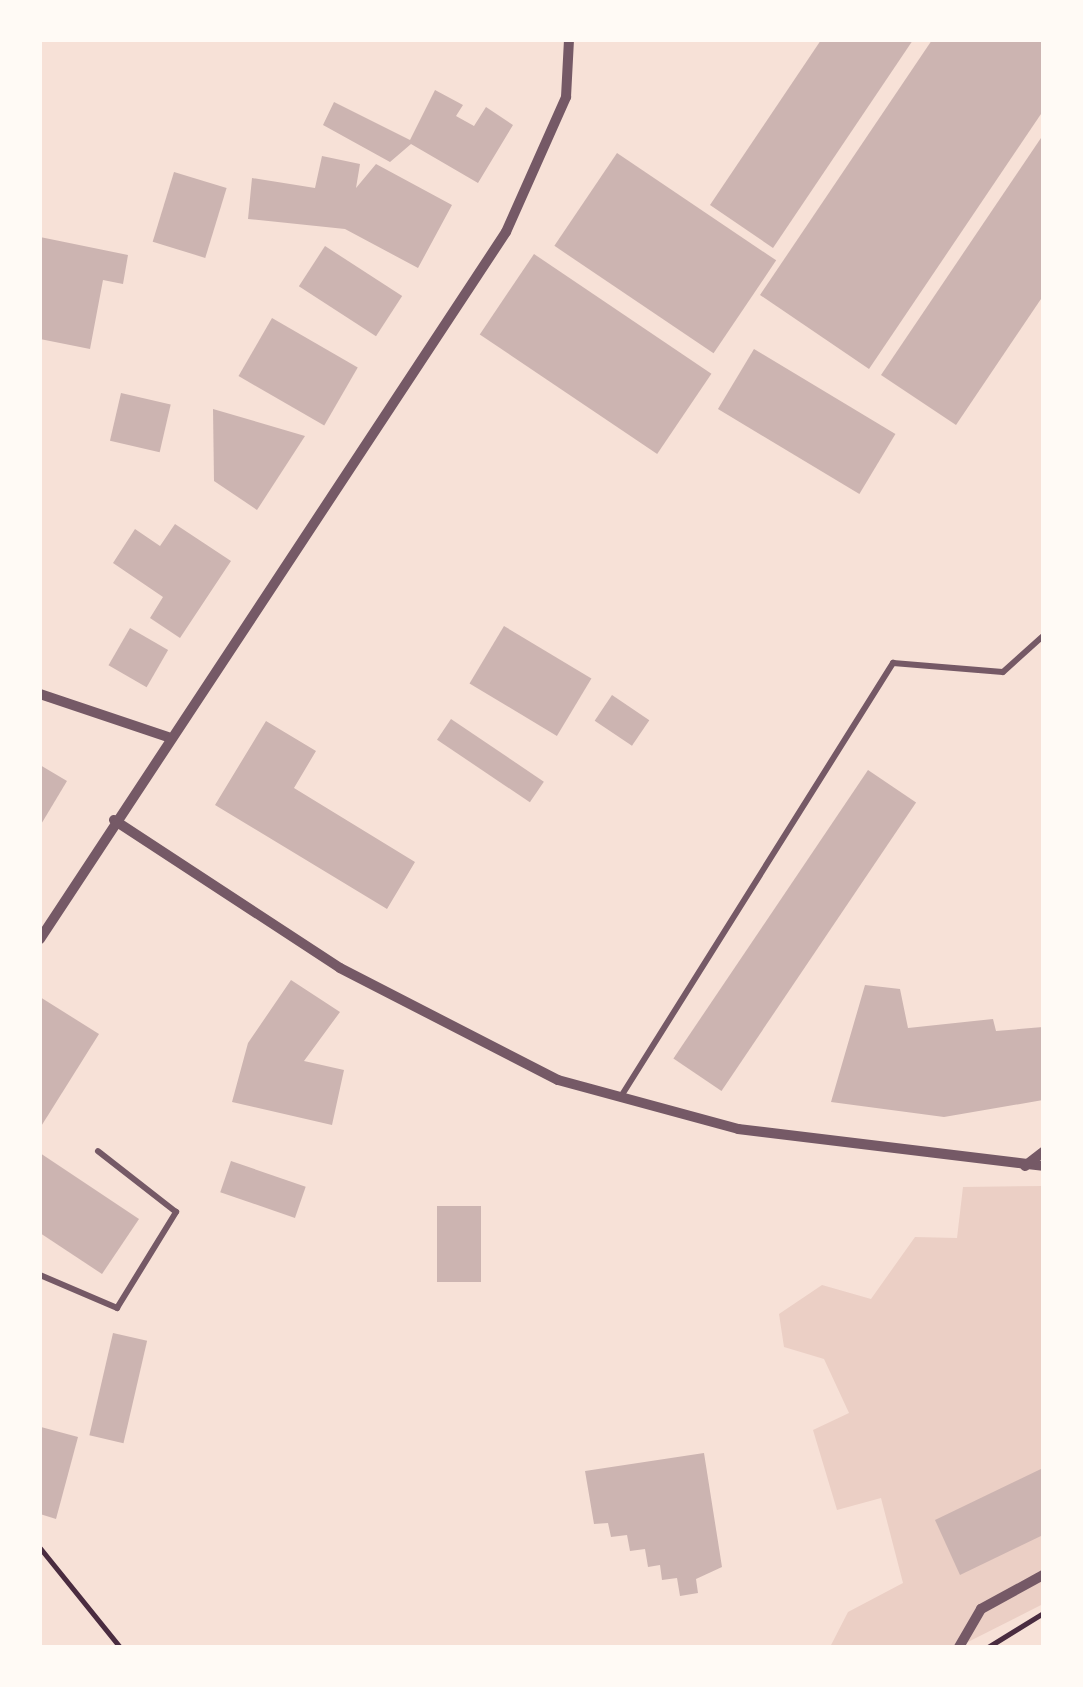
<!DOCTYPE html>
<html>
<head>
<meta charset="utf-8">
<style>
  body { margin:0 }
  #map { position:relative; width:1083px; height:1687px; overflow:hidden; background:#f7e1d7; font-family:"Fira Sans",sans-serif }
  div>[style] { position:absolute }
  [style*='--x'] { left:calc(var(--x)*1px); top:calc(var(--y)*1px); width:calc(var(--w)*1px); rotate:calc(var(--a)*1deg) }
  .green>* { inset:0; background:#ebcfc5 }
  .building>* { inset:0; background:#ccb4b1; transform-origin:0 0 }
  .path>* { height:5px; margin:-2.5px; padding:0 2.5px; transform-origin:2.5px; border-radius:2.5px; background:#4a2c40 }
  .service>* { height:6px; margin:-3px; padding:0 3px; transform-origin:3px; border-radius:3px; background:#755966 }
  .minor>* { height:10px; margin:-5px; padding:0 5px; transform-origin:5px; border-radius:5px; background:#755966 }
  span { translate:-50% -50%; white-space:nowrap; text-align:center; line-height:1.15; -webkit-text-stroke:10px #fffaf5; paint-order:stroke }
  .frame { position:absolute; inset:0; border:42px solid #fffaf5; pointer-events:none }
</style>
</head>
<body>
<div id="map">
  <div class="green">
    <div style="clip-path:polygon(1043px 1186px,1043px 1604px,958px 1647px,830px 1647px,848px 1612px,903px 1583px,881px 1498px,837px 1510px,813px 1430px,849px 1413px,824px 1359px,784px 1347px,779px 1314px,822px 1285px,871px 1299px,915px 1237px,957px 1238px,963px 1187px)"></div>
  </div>
  <div class="building">
    <div style="clip-path:polygon(821px 40px,913px 40px,773px 248px,710px 205px)"></div>
    <div style="clip-path:polygon(932px 40px,1043px 40px,1043px 111px,869px 369px,760px 295px)"></div>
    <div style="clip-path:polygon(435px 90px,463px 105px,456px 116px,474px 126px,486px 107px,513px 125px,478px 183px,411px 144px,390px 162px,323px 125px,334px 102px,410px 140px)"></div>
    <div style="clip-path:polygon(1043px 135px,1043px 296px,956px 425px,881px 375px)"></div>
    <div style="left:617px;top:153px;width:192px;height:112px;rotate:34deg"></div>
    <div style="clip-path:polygon(322px 156px,360px 164px,356px 188px,376px 164px,452px 205px,418px 268px,345px 229px,248px 219px,252px 178px,315px 188px)"></div>
    <div style="left:174px;top:172px;width:55px;height:73px;rotate:17deg"></div>
    <div style="clip-path:polygon(40px 237px,128px 255px,123px 284px,103px 280px,90px 349px,40px 339px)"></div>
    <div style="left:325px;top:246px;width:92px;height:48px;rotate:33deg"></div>
    <div style="left:534px;top:254px;width:214px;height:97px;rotate:34deg"></div>
    <div style="left:272px;top:318px;width:99px;height:67px;rotate:30deg"></div>
    <div style="left:754px;top:349px;width:165px;height:70px;rotate:31deg"></div>
    <div style="left:121px;top:393px;width:51px;height:49px;rotate:13deg"></div>
    <div style="clip-path:polygon(213px 409px,305px 436px,257px 510px,214px 481px)"></div>
    <div style="clip-path:polygon(175px 524px,231px 561px,180px 638px,150px 618px,163px 597px,113px 563px,135px 529px,160px 546px)"></div>
    <div style="left:504px;top:626px;width:102px;height:67px;rotate:31deg"></div>
    <div style="left:130px;top:628px;width:44px;height:43px;rotate:30deg"></div>
    <div style="left:612px;top:695px;width:45px;height:31px;rotate:34deg"></div>
    <div style="left:451px;top:719px;width:112px;height:25px;rotate:34deg"></div>
    <div style="clip-path:polygon(266px 721px,316px 751px,294px 788px,415px 862px,387px 909px,215px 805px)"></div>
    <div style="clip-path:polygon(40px 765px,67px 781px,40px 826px)"></div>
    <div style="left:868px;top:770px;width:58px;height:348px;rotate:34deg"></div>
    <div style="clip-path:polygon(291px 980px,340px 1012px,304px 1061px,344px 1070px,332px 1125px,232px 1102px,248px 1043px)"></div>
    <div style="clip-path:polygon(865px 985px,900px 989px,908px 1028px,993px 1019px,996px 1031px,1043px 1027px,1043px 1100px,944px 1117px,831px 1102px)"></div>
    <div style="clip-path:polygon(40px 997px,99px 1034px,40px 1128px)"></div>
    <div style="clip-path:polygon(40px 1153px,139px 1219px,102px 1274px,40px 1233px)"></div>
    <div style="left:231px;top:1161px;width:79px;height:33px;rotate:19deg"></div>
    <div style="left:437px;top:1206px;width:44px;height:76px"></div>
    <div style="left:113px;top:1333px;width:35px;height:105px;rotate:13deg"></div>
    <div style="clip-path:polygon(41px 1427px,78px 1437px,56px 1519px,40px 1514px)"></div>
    <div style="clip-path:polygon(704px 1453px,722px 1567px,696px 1579px,698px 1593px,680px 1596px,677px 1578px,662px 1580px,660px 1565px,648px 1567px,645px 1549px,630px 1551px,627px 1535px,611px 1537px,608px 1523px,594px 1524px,585px 1471px)"></div>
    <div style="clip-path:polygon(1043px 1468px,1043px 1535px,960px 1575px,935px 1520px)"></div>
  </div>
  <div class="path">
    <div style="--x:40;--y:1548;--w:127;--a:51.1"></div>
    <div style="--x:988;--y:1647;--w:65;--a:-31.7"></div>
  </div>
  <div class="service">
    <div style="--x:620;--y:1098;--w:514;--a:-57.89"></div>
    <div style="--x:893;--y:663;--w:110;--a:4.7"></div>
    <div style="--x:1003;--y:672;--w:54;--a:-42"></div>
    <div style="--x:40;--y:1275;--w:84;--a:23.2"></div>
    <div style="--x:117;--y:1308;--w:113;--a:-58.4"></div>
    <div style="--x:176;--y:1212;--w:99;--a:-142"></div>
  </div>
  <div class="minor">
    <div style="--x:40;--y:694;--w:135;--a:18.6"></div>
    <div style="--x:114;--y:820;--w:270;--a:33.2"></div>
    <div style="--x:340;--y:968;--w:245;--a:27.2"></div>
    <div style="--x:558;--y:1080;--w:187;--a:15.2"></div>
    <div style="--x:738;--y:1129;--w:307;--a:6.9"></div>
    <div style="--x:40;--y:939;--w:847;--a:-56.61"></div>
    <div style="--x:506;--y:232;--w:148;--a:-66"></div>
    <div style="--x:566;--y:97;--w:57;--a:-87"></div>
    <div style="--x:1025;--y:1166;--w:23;--a:-38"></div>
    <div style="--x:959;--y:1647;--w:44;--a:-59.9"></div>
    <div style="--x:981;--y:1609;--w:71;--a:-28.7"></div>
  </div>
  <div class="frame"></div>
</div>
</body>
</html>
